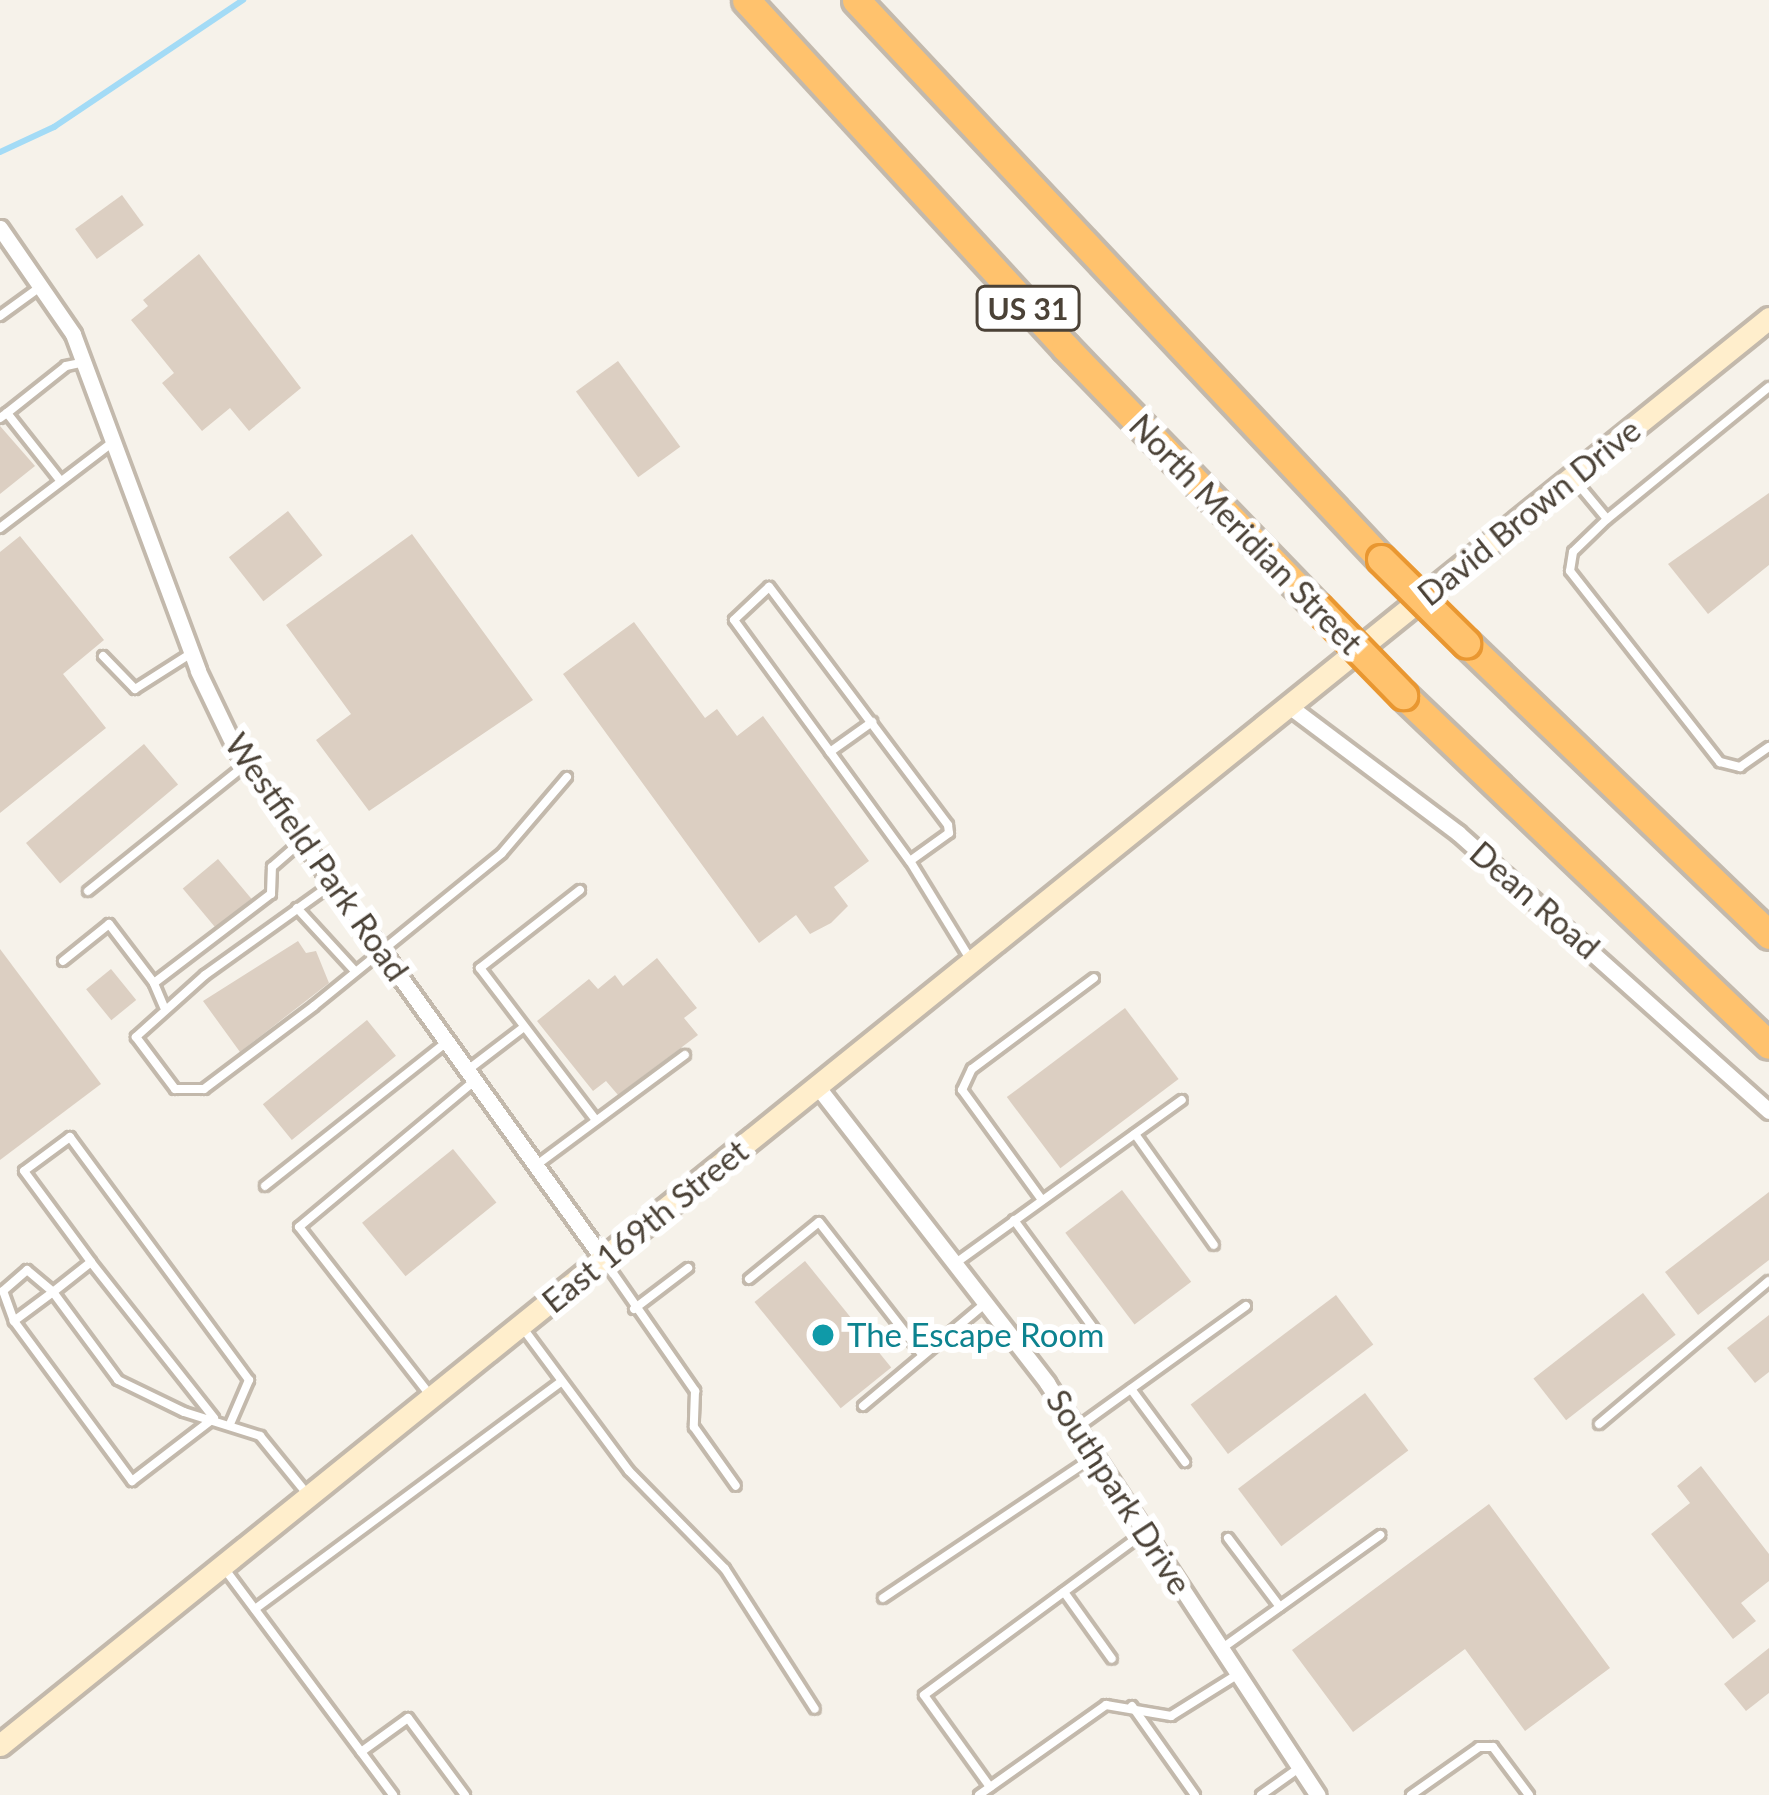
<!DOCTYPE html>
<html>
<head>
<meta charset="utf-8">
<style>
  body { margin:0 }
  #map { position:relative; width:1769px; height:1795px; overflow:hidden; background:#f6f2ea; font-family:Lato,sans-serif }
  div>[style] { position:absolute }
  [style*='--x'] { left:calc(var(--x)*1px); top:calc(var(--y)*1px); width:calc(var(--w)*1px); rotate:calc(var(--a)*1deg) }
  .stream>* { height:6px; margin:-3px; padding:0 3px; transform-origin:3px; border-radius:3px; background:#a3dbf6 }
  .building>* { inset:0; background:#dccfc2; transform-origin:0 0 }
  .roads { filter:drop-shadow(3px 0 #c3b9ac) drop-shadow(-3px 0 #c3b9ac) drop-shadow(0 3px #c3b9ac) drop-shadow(0 -3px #c3b9ac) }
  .lane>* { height:8px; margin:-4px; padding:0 4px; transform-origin:4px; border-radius:4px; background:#fff }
  .street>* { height:15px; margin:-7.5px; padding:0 7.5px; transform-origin:7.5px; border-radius:7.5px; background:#fff }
  .secondary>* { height:21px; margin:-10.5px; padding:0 10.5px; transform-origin:10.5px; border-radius:10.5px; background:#fec }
  .highway>* { height:27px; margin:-13.5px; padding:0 13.5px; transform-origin:13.5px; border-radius:13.5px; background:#ffc26d }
  .bridges { filter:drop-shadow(3px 0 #e99731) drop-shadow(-3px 0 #e99731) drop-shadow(0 3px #e99731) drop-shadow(0 -3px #e99731) }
  .highway-bridge>* { height:27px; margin:-13.5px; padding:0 13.5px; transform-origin:13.5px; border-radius:13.5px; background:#ffc26d }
  .dots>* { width:33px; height:33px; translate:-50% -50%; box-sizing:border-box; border:6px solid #fff; border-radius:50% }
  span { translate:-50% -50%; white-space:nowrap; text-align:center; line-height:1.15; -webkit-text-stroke:12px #fff; paint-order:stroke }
  .shield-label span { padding:3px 9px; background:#fff; border:3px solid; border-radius:9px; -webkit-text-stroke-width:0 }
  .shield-label { font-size:30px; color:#4b4237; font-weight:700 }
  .street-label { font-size:33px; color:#4b4237 }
  .culture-label { font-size:33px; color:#0d838f }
  .left { translate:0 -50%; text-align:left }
</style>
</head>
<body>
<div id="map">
  <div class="stream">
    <div style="--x:0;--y:152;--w:60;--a:-24.8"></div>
    <div style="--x:54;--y:127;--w:228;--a:-33.9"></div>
  </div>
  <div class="building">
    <div style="left:122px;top:195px;width:37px;height:58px;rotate:54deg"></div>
    <div style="clip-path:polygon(199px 254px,301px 388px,249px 431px,230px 408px,202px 431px,162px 383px,174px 373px,131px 320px,148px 306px,143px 300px)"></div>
    <div style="left:618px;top:361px;width:106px;height:52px;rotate:54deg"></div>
    <div style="clip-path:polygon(0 426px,35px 466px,0 494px)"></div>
    <div style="clip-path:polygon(1769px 493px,1769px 565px,1708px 614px,1668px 564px)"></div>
    <div style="left:288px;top:511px;width:56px;height:75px;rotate:52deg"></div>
    <div style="clip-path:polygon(412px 534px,533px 700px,369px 811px,316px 740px,351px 714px,286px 625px)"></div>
    <div style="clip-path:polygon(20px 536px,104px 640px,63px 674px,106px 728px,0 813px,0 552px)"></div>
    <div style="clip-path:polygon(634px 622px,705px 718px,717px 709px,737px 736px,763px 716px,869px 861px,834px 887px,848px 906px,831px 923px,810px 934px,796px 915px,759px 943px,563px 674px)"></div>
    <div style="left:144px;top:744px;width:53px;height:154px;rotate:50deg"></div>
    <div style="left:218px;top:859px;width:52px;height:46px;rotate:50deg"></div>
    <div style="clip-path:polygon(298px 941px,306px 953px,316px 951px,329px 983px,240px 1052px,203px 1001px)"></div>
    <div style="clip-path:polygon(0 949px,101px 1084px,0 1160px)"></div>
    <div style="clip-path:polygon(657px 958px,697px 1008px,684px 1018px,698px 1035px,618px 1095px,606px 1081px,593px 1091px,537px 1021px,589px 979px,598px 989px,615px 975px,623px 986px)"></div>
    <div style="left:111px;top:969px;width:40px;height:32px;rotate:51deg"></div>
    <div style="left:1125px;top:1008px;width:89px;height:148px;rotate:53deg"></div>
    <div style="left:367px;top:1020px;width:46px;height:134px;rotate:51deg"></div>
    <div style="left:453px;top:1149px;width:69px;height:117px;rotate:51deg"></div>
    <div style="left:1122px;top:1190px;width:115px;height:71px;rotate:53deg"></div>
    <div style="clip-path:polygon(1769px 1192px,1769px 1260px,1698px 1315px,1665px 1272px)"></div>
    <div style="left:805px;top:1261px;width:137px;height:65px;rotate:51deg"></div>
    <div style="left:1643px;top:1293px;width:53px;height:139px;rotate:52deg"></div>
    <div style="left:1336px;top:1295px;width:62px;height:182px;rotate:53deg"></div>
    <div style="clip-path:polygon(1769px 1315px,1769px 1372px,1755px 1383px,1727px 1348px)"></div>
    <div style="left:1365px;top:1393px;width:72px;height:159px;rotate:53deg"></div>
    <div style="clip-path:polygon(1701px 1466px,1769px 1554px,1769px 1581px,1741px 1603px,1756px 1621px,1733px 1639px,1651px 1534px,1690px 1503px,1677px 1486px)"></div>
    <div style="clip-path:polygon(1489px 1504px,1610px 1668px,1525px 1731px,1465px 1649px,1353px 1732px,1292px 1650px)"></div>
    <div style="clip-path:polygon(1769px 1648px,1769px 1693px,1746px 1711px,1724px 1684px)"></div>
  </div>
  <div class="roads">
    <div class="lane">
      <div style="--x:0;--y:316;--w:49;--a:-35.9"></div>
      <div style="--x:7;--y:413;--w:75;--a:-38.5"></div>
      <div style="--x:66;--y:366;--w:19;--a:-12"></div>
      <div style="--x:0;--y:418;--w:9;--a:-36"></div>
      <div style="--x:7;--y:413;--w:85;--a:51.7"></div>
      <div style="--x:1573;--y:478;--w:53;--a:50.3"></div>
      <div style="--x:1607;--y:519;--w:47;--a:135.9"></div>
      <div style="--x:1573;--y:552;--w:19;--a:99"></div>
      <div style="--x:1570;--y:571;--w:243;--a:51.9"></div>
      <div style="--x:1720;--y:762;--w:21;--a:14"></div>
      <div style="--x:1740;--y:767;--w:35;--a:-35"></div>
      <div style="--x:1607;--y:519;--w:209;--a:-39.2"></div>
      <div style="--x:0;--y:528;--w:142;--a:-37.3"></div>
      <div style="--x:103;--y:656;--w:46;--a:45.9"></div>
      <div style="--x:135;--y:689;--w:65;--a:-32.5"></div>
      <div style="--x:830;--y:752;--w:52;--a:-35.5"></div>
      <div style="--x:910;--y:861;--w:48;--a:-35.7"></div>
      <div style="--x:949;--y:833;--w:8;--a:-97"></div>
      <div style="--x:948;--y:825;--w:298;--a:-126.9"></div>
      <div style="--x:769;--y:587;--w:48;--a:136.7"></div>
      <div style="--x:734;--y:620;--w:298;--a:53.9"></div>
      <div style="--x:910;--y:861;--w:115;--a:58.5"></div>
      <div style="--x:332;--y:884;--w:156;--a:144.4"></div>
      <div style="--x:205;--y:975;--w:93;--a:138.1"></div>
      <div style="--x:136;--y:1037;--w:65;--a:53.1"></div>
      <div style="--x:175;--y:1089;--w:29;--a:0"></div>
      <div style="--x:204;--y:1089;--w:138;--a:-37"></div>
      <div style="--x:314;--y:1006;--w:242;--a:-39.1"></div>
      <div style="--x:502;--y:853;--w:100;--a:-49.5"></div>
      <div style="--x:580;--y:890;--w:127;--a:142"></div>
      <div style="--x:480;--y:968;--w:190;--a:52.7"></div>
      <div style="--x:88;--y:891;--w:201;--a:-38.7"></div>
      <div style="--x:297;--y:908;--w:83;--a:47.4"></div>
      <div style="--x:63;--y:961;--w:59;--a:-38.8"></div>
      <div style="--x:109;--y:924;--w:74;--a:52.7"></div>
      <div style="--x:164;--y:1007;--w:26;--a:-113"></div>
      <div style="--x:154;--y:983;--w:147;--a:-37.3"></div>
      <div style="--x:271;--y:894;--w:27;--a:-88"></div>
      <div style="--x:272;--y:867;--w:38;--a:-41"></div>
      <div style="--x:469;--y:1069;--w:69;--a:-37.4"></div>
      <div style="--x:1135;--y:1134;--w:136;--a:54.6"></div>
      <div style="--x:538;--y:1164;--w:183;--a:-36.6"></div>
      <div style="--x:265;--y:1186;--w:232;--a:-38.4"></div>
      <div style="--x:1042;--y:1200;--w:136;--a:-126"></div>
      <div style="--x:962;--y:1090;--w:23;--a:-65"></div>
      <div style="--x:972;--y:1069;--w:152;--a:-36.7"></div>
      <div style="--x:1014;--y:1220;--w:140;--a:53.7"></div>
      <div style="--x:604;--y:1260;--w:160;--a:55.2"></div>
      <div style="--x:695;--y:1391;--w:36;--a:92"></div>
      <div style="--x:694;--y:1427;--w:72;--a:54.6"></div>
      <div style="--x:953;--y:1265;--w:282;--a:-35.8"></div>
      <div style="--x:749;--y:1279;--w:90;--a:-39.2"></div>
      <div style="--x:819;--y:1222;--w:166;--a:52.1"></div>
      <div style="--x:634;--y:1309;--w:68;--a:-37.2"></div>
      <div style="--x:14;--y:1321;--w:32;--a:-110"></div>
      <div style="--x:3;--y:1291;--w:32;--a:-41"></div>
      <div style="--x:27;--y:1270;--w:34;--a:40"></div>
      <div style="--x:53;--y:1292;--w:49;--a:143.4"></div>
      <div style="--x:14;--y:1321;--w:199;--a:53.6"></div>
      <div style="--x:132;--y:1481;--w:103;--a:-37.5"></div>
      <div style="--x:214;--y:1418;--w:199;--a:-128.3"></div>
      <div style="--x:522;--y:1327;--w:179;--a:53.4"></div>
      <div style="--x:629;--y:1471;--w:137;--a:45.6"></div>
      <div style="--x:725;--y:1569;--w:166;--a:57.3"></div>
      <div style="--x:1131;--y:1389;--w:91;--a:53.5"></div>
      <div style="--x:430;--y:1395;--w:213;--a:-127.9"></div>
      <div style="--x:299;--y:1227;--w:228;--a:-39.8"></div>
      <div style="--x:863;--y:1406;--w:155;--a:-40"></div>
      <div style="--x:230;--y:1424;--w:48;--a:-66.6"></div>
      <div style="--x:249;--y:1380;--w:302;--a:-126.4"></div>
      <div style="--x:70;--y:1137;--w:57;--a:143.5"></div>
      <div style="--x:24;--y:1171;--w:113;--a:53.6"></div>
      <div style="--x:91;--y:1262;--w:48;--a:141.7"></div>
      <div style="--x:53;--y:1292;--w:109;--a:53.5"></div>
      <div style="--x:118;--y:1380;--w:73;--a:25.9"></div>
      <div style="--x:184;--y:1412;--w:80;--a:17.5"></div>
      <div style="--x:260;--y:1436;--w:76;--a:50.9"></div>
      <div style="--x:1599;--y:1424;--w:222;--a:-40.1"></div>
      <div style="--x:1078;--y:1427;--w:207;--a:-35.8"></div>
      <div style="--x:1228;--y:1538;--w:86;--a:53"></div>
      <div style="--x:224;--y:1568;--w:283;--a:53.3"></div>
      <div style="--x:1064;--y:1592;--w:82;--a:54.4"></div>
      <div style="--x:883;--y:1598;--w:255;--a:-33.8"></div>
      <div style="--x:255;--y:1609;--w:381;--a:-36.6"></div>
      <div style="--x:1221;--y:1649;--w:196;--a:-35.6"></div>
      <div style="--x:1132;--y:1706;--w:109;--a:54.7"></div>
      <div style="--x:361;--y:1752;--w:58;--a:-35.9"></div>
      <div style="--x:408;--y:1718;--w:96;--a:53.5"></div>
      <div style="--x:990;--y:1787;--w:113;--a:-125.7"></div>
      <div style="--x:924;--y:1695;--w:275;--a:-36.4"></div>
      <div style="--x:979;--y:1795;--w:156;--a:-35.3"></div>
      <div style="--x:1106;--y:1705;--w:66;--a:9.6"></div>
      <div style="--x:1171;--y:1716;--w:75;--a:-32"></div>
      <div style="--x:1261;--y:1795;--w:47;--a:-35.4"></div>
      <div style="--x:1411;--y:1795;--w:83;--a:-35.2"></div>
      <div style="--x:1479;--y:1747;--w:14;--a:0"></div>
      <div style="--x:1493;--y:1747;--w:60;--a:53.1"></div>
    </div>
    <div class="street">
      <div style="--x:0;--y:228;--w:129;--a:55.4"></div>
      <div style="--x:73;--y:334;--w:359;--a:69.6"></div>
      <div style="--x:198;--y:671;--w:83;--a:64.4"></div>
      <div style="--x:234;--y:746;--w:632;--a:54.27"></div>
      <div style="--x:1289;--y:706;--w:211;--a:36.9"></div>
      <div style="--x:1458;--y:833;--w:417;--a:41.8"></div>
      <div style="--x:817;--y:1086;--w:376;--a:52.2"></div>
      <div style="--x:1047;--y:1383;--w:493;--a:56.7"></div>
    </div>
    <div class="secondary">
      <div style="--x:0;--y:1745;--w:2273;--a:-38.89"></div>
    </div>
    <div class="highway">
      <div style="--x:746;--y:0;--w:471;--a:47.4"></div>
      <div style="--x:1065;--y:347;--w:363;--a:45.9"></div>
      <div style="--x:856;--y:0;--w:767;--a:46.8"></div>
      <div style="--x:1466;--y:643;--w:421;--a:43.9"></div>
      <div style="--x:1403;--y:695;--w:506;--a:43.72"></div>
    </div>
  </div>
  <div class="bridges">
    <div class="highway-bridge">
      <div style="--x:1381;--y:559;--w:120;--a:44.7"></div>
      <div style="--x:1318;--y:608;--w:122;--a:45.7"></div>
    </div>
  </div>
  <div class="dots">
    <div style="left:823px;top:1335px;background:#0f9aa8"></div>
  </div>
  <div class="shield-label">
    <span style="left:1028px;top:308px">US 31</span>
  </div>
  <div class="street-label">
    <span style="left:1529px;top:512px;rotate:-39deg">David Brown Drive</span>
    <span style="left:1246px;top:534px;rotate:46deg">North Meridian Street</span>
    <span style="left:317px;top:857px;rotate:55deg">Westfield Park Road</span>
    <span style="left:1535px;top:900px;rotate:41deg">Dean Road</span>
    <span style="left:645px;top:1226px;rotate:-39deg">East 169th Street</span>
    <span style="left:1119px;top:1492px;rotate:57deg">Southpark Drive</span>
  </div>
  <div class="culture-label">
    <span class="left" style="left:847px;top:1335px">The Escape Room</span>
  </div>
</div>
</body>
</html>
